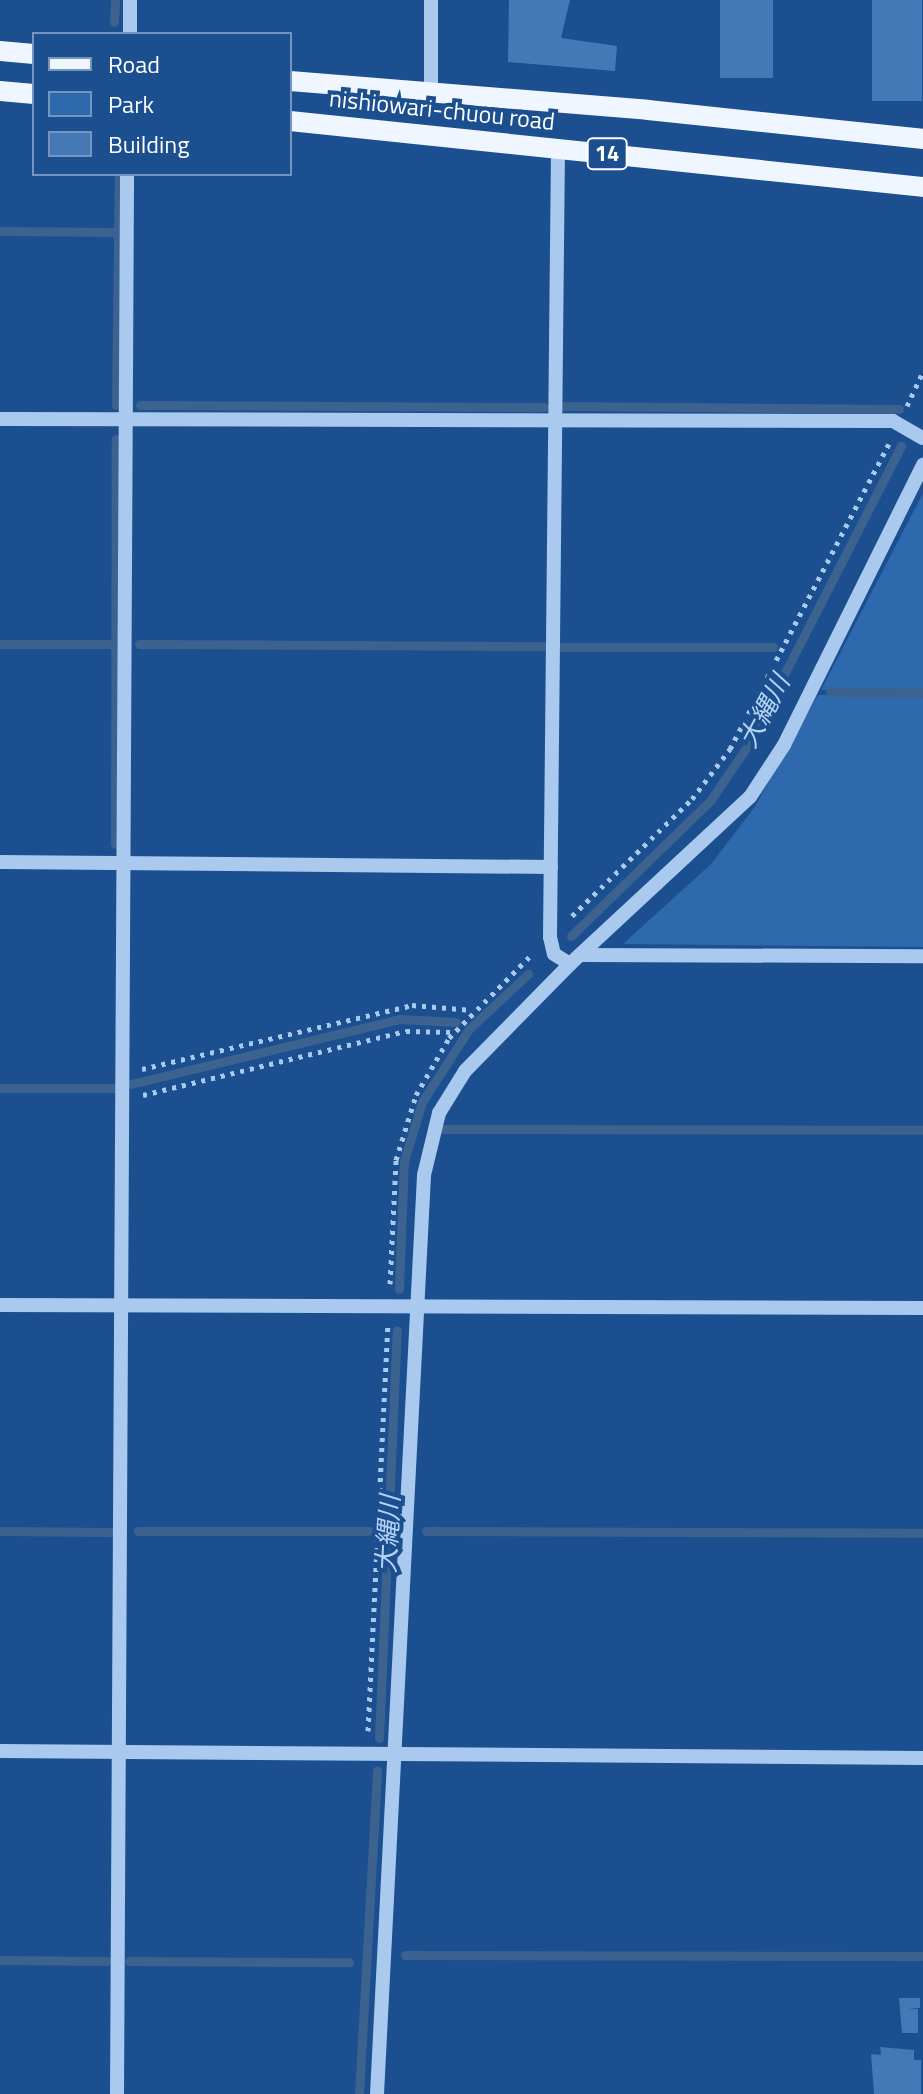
<!DOCTYPE html>
<html>
<head>
<meta charset="utf-8">
<style>
  body { margin:0 }
  #map { position:relative; width:923px; height:2094px; overflow:hidden; background:#1b4f8f; font-family:"Titillium Web","Noto Sans JP",sans-serif }
  div>[style] { position:absolute }
  [style*='--x'] { left:calc(var(--x)*1px); top:calc(var(--y)*1px); width:calc(var(--w)*1px); rotate:calc(var(--a)*1deg) }
  .green>* { inset:0; background:#2e69ad }
  .stream>* { height:9px; margin:-4.5px; padding:0 4.5px; transform-origin:4.5px; border-radius:4.5px; background:#3c6290 }
  .building>* { inset:0; background:#4478b7; transform-origin:0 0 }
  .path>* { height:5px; margin-top:-2.5px; transform-origin:0; background:repeating-linear-gradient(90deg,#a9c9ee 0 4px,transparent 0 10px) }
  .minor>* { height:14px; margin:-7px; padding:0 7px; transform-origin:7px; border-radius:7px; background:#a9c9ee }
  .major>* { height:20px; margin:-10px; padding:0 10px; transform-origin:10px; border-radius:10px; background:#f0f6ff }
  span { translate:-50% -50%; white-space:nowrap; text-align:center; line-height:1.15; -webkit-text-stroke:8px #1b4f8f; paint-order:stroke }
  .shield-label span { padding:2px 6px; background:#1b4f8f; border:2px solid; border-radius:6px; -webkit-text-stroke-width:0 }
  .shield-label { font-size:22px; color:#fff; font-weight:700 }
  .street-label { font-size:24px; color:#fff }
  .water-label { font-size:26px; color:#b5d3f5; font-style:italic }
  .legend { position:absolute; left:32px; top:32px; width:260px; height:144px; box-sizing:border-box; background:#1b4f8f; border:2px solid #7695bc; margin:0; padding:10px 14px; list-style:none; font-size:24px; color:#fff }
  .legend li { display:flex; align-items:center; gap:16px; height:40px }
  .legend b { width:40px; border:2px solid #7695bc }
</style>
</head>
<body>
<div id="map">
  <div class="green">
    <div style="clip-path:polygon(923px 493px,923px 690px,821px 690px)"></div>
    <div style="clip-path:polygon(818px 695px,923px 696px,923px 947px,623px 944px,711px 864px,754px 808px)"></div>
  </div>
  <div class="stream">
    <div style="--x:114;--y:22;--w:22;--a:-87"></div>
    <div style="--x:0;--y:231;--w:118;--a:0.5"></div>
    <div style="--x:116;--y:405;--w:231;--a:-89.3"></div>
    <div style="--x:140;--y:405;--w:404;--a:0.3"></div>
    <div style="--x:561;--y:406;--w:338;--a:0.5"></div>
    <div style="--x:0;--y:644;--w:114;--a:0"></div>
    <div style="--x:139;--y:644;--w:406;--a:0.3"></div>
    <div style="--x:561;--y:647;--w:212;--a:0"></div>
    <div style="--x:830;--y:692;--w:93;--a:0.6"></div>
    <div style="--x:115;--y:844;--w:405;--a:-89.9"></div>
    <div style="--x:571;--y:936;--w:194;--a:-44.2"></div>
    <div style="--x:710;--y:801;--w:68;--a:-55.8"></div>
    <div style="--x:748;--y:745;--w:336;--a:-62.9"></div>
    <div style="--x:131;--y:1084;--w:277;--a:-13.6"></div>
    <div style="--x:400;--y:1019;--w:56;--a:3.1"></div>
    <div style="--x:0;--y:1088;--w:120;--a:0"></div>
    <div style="--x:442;--y:1129;--w:481;--a:0.1"></div>
    <div style="--x:399;--y:1289;--w:128;--a:-87.8"></div>
    <div style="--x:404;--y:1161;--w:62;--a:-73"></div>
    <div style="--x:422;--y:1102;--w:87;--a:-57.2"></div>
    <div style="--x:469;--y:1029;--w:81;--a:-43"></div>
    <div style="--x:0;--y:1531;--w:113;--a:0.5"></div>
    <div style="--x:138;--y:1531;--w:233;--a:0"></div>
    <div style="--x:426;--y:1531;--w:497;--a:0.2"></div>
    <div style="--x:379;--y:1738;--w:408;--a:-87.5"></div>
    <div style="--x:405;--y:1955;--w:516;--a:0.11"></div>
    <div style="--x:0;--y:1960;--w:107;--a:0.5"></div>
    <div style="--x:129;--y:1961;--w:220;--a:0.3"></div>
    <div style="--x:359;--y:2094;--w:324;--a:-86.8"></div>
  </div>
  <div class="building">
    <div style="clip-path:polygon(509px 0,570px 0,561px 38px,617px 46px,615px 71px,508px 62px)"></div>
    <div style="left:720px;top:0;width:53px;height:78px"></div>
    <div style="left:872px;top:0;width:50px;height:101px"></div>
    <div style="clip-path:polygon(899px 1998px,920px 1998px,920px 2008px,908px 2008px,918px 2009px,918px 2033px,902px 2033px)"></div>
    <div style="clip-path:polygon(880px 2047px,914px 2050px,914px 2060px,921px 2060px,921px 2094px,874px 2094px,871px 2054px,881px 2055px)"></div>
  </div>
  <div class="path">
    <div style="--x:907;--y:406;--w:38;--a:-65"></div>
    <div style="--x:572;--y:916;--w:168;--a:-44.3"></div>
    <div style="--x:692;--y:799;--w:63;--a:-52.8"></div>
    <div style="--x:730;--y:749;--w:344;--a:-62.5"></div>
    <div style="--x:142;--y:1069;--w:277;--a:-13.3"></div>
    <div style="--x:412;--y:1005;--w:60;--a:4.8"></div>
    <div style="--x:143;--y:1095;--w:271;--a:-13.7"></div>
    <div style="--x:406;--y:1031;--w:47;--a:1.2"></div>
    <div style="--x:390;--y:1284;--w:124;--a:-87.2"></div>
    <div style="--x:396;--y:1160;--w:68;--a:-72.9"></div>
    <div style="--x:416;--y:1095;--w:66;--a:-59.9"></div>
    <div style="--x:449;--y:1038;--w:120;--a:-45.3"></div>
    <div style="--x:368;--y:1731;--w:405;--a:-87.2"></div>
  </div>
  <div class="minor">
    <div style="--x:130;--y:34;--w:34;--a:-90"></div>
    <div style="--x:431;--y:96;--w:96;--a:-90"></div>
    <div style="--x:558;--y:148;--w:789;--a:90.58"></div>
    <div style="--x:550;--y:937;--w:17;--a:77"></div>
    <div style="--x:554;--y:954;--w:19;--a:32"></div>
    <div style="--x:0;--y:419;--w:893;--a:0.13"></div>
    <div style="--x:893;--y:421;--w:34;--a:30"></div>
    <div style="--x:0;--y:862;--w:551;--a:0.52"></div>
    <div style="--x:583;--y:955;--w:340;--a:0.2"></div>
    <div style="--x:0;--y:1305;--w:923;--a:0.19"></div>
    <div style="--x:0;--y:1751;--w:923;--a:0.43"></div>
    <div style="--x:117;--y:2094;--w:1920;--a:-89.7"></div>
    <div style="--x:377;--y:2094;--w:920;--a:-87.07"></div>
    <div style="--x:424;--y:1175;--w:64;--a:-76.4"></div>
    <div style="--x:439;--y:1113;--w:49;--a:-58.2"></div>
    <div style="--x:465;--y:1071;--w:150;--a:-45.5"></div>
    <div style="--x:570;--y:964;--w:246;--a:-42.9"></div>
    <div style="--x:750;--y:797;--w:62;--a:-56.8"></div>
    <div style="--x:784;--y:745;--w:313;--a:-63.6"></div>
  </div>
  <div class="major">
    <div style="--x:0;--y:51;--w:34;--a:5"></div>
    <div style="--x:290;--y:81;--w:359;--a:4.6"></div>
    <div style="--x:648;--y:110;--w:277;--a:6"></div>
    <div style="--x:0;--y:91;--w:34;--a:5"></div>
    <div style="--x:290;--y:121;--w:636;--a:5.95"></div>
  </div>
  <div class="shield-label">
    <span style="left:607px;top:154px">14</span>
  </div>
  <div class="street-label">
    <span style="left:442px;top:110px;rotate:6deg">nishiowari-chuou road</span>
  </div>
  <div class="water-label">
    <span style="left:764px;top:711px;rotate:-62deg">大縄川</span>
    <span style="left:388px;top:1534px;rotate:-87deg">大縄川</span>
  </div>
  <ul class="legend">
  <li><b style="height:10px;background:#f0f6ff"></b>Road</li>
  <li><b style="height:22px;background:#2e69ad"></b>Park</li>
  <li><b style="height:22px;background:#4478b7"></b>Building</li>
  </ul>
</div>
</body>
</html>
